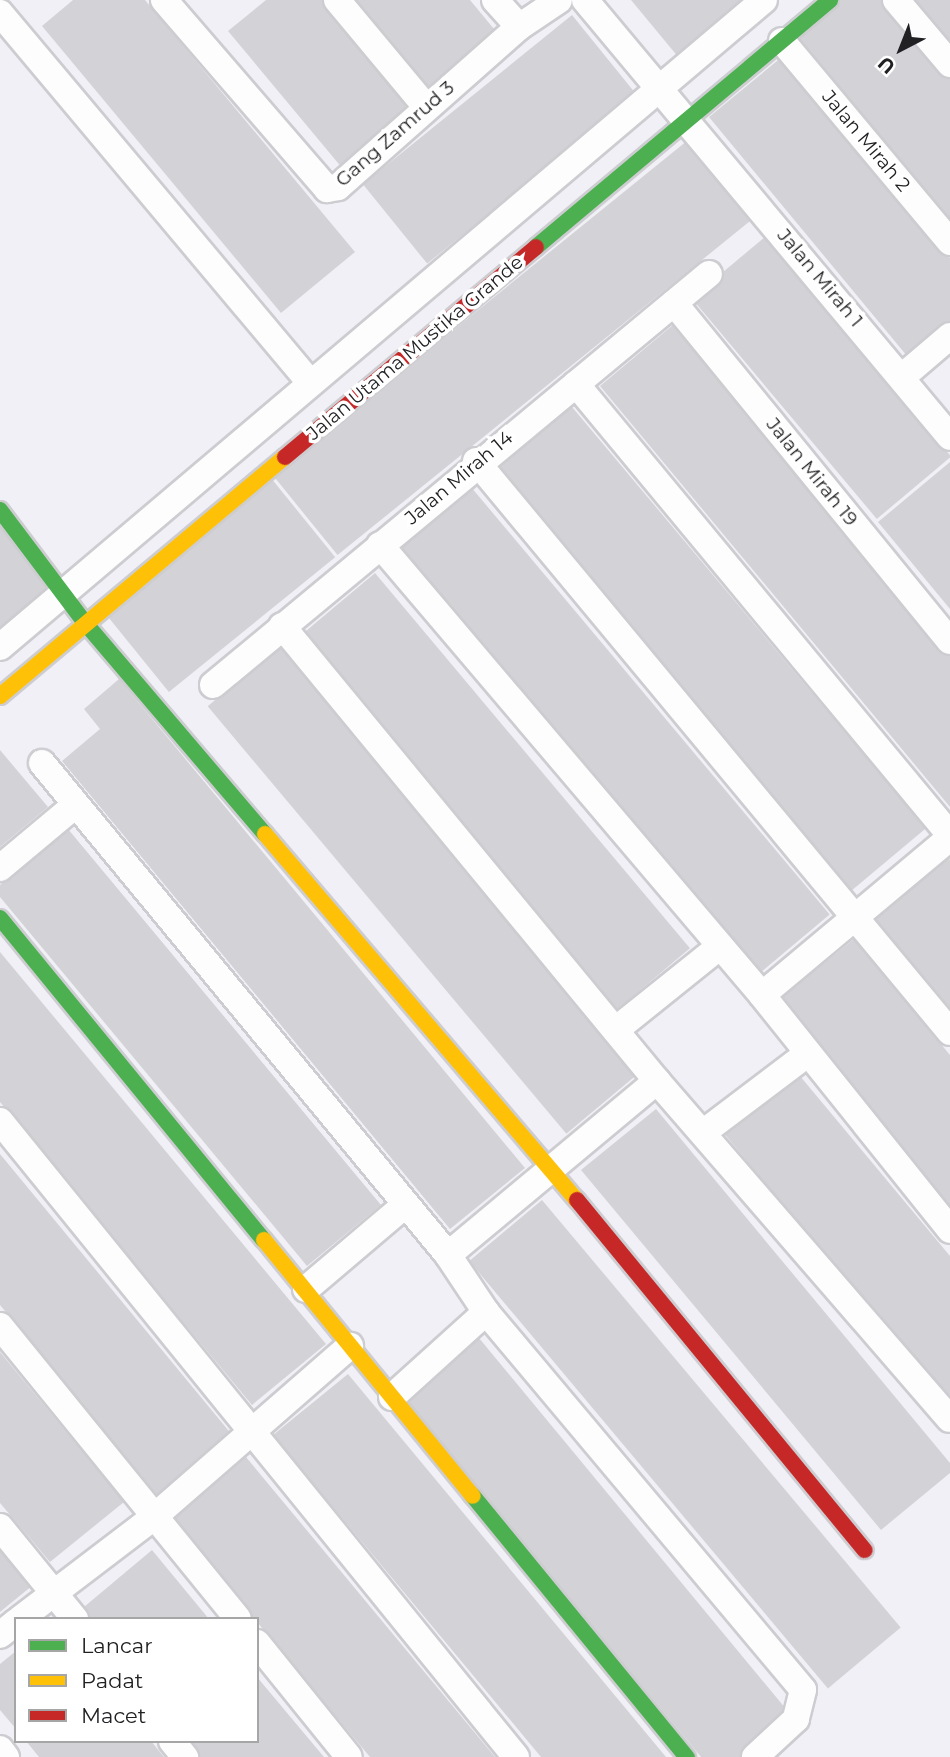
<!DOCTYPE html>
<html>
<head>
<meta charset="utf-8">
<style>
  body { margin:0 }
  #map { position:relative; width:950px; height:1757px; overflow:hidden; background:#f1f0f6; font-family:Montserrat,sans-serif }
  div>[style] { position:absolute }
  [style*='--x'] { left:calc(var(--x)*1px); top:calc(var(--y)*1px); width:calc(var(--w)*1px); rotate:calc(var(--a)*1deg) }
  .building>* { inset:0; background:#d3d3d7; transform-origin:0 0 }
  .roads { filter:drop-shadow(2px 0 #cdcdd1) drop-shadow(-2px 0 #cdcdd1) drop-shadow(0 2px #cdcdd1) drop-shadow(0 -2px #cdcdd1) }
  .street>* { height:26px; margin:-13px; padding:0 13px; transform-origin:13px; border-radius:13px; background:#fdfdfe }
  .fast>* { height:16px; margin:-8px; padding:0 8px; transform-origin:8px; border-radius:8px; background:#4caf50 }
  .slow>* { height:16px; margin:-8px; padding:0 8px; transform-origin:8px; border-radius:8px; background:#ffc107 }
  .jam>* { height:16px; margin:-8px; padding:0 8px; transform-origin:8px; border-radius:8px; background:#c62828 }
  span { translate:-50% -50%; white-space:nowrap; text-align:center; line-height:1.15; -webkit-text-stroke:7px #fff; paint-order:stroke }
  .street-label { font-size:19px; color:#212124 }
  .legend { position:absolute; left:14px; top:1617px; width:245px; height:126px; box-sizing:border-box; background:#fff; border:2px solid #a6a6a7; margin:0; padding:9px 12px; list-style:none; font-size:21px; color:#212124 }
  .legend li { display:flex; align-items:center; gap:14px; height:35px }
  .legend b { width:35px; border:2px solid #a6a6a7 }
  .north { position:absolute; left:866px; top:14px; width:70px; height:70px; -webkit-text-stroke:5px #fff; paint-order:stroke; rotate:222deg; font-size:19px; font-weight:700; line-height:28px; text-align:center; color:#212124 }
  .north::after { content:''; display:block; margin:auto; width:24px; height:32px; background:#212124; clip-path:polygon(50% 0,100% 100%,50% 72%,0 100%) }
</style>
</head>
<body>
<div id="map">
  <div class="building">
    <div style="clip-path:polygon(73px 0,145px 0,355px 252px,281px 313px,42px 26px)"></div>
    <div style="clip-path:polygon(266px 0,328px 0,417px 108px,343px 169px,228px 31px)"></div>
    <div style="clip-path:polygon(345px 0,470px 0,499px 35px,425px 96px)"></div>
    <div style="clip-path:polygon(631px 0,761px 0,684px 64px)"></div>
    <div style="clip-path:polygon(839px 0,887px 0,950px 76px,950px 227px,793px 38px)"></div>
    <div style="clip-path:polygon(915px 0,950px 0,950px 42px)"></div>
    <div style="left:572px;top:15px;width:102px;height:269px;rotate:51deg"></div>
    <div style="clip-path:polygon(783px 56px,950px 258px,950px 321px,907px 356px,709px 117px)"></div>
    <div style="left:693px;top:136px;width:102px;height:540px;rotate:51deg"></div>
    <div style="left:766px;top:236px;width:288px;height:97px;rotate:50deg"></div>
    <div style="clip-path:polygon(674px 324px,950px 656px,950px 807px,600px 386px)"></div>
    <div style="left:567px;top:401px;width:558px;height:97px;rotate:50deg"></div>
    <div style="clip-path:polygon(950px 462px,950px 609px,878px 522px)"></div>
    <div style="left:271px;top:478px;width:102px;height:214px;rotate:51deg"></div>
    <div style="left:471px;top:487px;width:558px;height:96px;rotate:50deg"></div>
    <div style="clip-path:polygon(0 527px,50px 588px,0 629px)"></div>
    <div style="left:375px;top:573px;width:490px;height:96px;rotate:50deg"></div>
    <div style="left:282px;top:644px;width:558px;height:97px;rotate:50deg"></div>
    <div style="clip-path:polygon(119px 679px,525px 1168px,450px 1229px,62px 761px,100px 729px,84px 709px)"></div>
    <div style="clip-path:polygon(0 750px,48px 807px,0 847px)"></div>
    <div style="clip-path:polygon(68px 829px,381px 1205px,307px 1266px,0 897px,0 885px)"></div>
    <div style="clip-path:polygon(944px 853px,950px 860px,950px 1011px,870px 914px)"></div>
    <div style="clip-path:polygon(854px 939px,950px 1055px,950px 1206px,779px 1000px)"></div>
    <div style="clip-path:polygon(0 952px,326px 1344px,252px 1405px,0 1102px)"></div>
    <div style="clip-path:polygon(795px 1070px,950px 1256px,950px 1406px,722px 1131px)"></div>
    <div style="clip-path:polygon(656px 1109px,950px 1463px,950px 1473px,881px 1530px,581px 1170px)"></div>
    <div style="clip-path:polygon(0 1154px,233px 1436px,159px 1497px,0 1305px)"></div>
    <div style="left:542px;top:1200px;width:558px;height:95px;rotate:50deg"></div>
    <div style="clip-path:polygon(479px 1338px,791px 1715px,741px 1757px,701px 1757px,404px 1400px)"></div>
    <div style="clip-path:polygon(0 1352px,124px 1502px,50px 1562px,0 1503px)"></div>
    <div style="clip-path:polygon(348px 1374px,666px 1757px,541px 1757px,273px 1435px)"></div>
    <div style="clip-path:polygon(246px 1457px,495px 1757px,370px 1757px,257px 1622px,171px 1518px)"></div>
    <div style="clip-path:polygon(0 1545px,33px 1585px,0 1612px)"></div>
    <div style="clip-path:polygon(152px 1550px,209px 1619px,84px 1619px,78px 1612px)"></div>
    <div style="clip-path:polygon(16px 1651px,16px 1729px,0 1710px,0 1664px)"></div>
    <div style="clip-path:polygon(257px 1677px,324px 1757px,199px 1757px,186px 1741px,257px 1741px)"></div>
    <div style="clip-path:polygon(26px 1741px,151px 1741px,164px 1757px,39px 1757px)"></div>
  </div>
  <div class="roads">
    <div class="street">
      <div style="--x:164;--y:0;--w:250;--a:49.2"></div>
      <div style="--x:327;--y:189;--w:11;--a:-10"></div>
      <div style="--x:338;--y:187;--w:242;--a:-41.5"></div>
      <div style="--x:519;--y:27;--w:48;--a:-34"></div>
      <div style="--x:337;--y:0;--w:139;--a:50.2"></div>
      <div style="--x:495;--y:0;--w:36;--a:48"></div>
      <div style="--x:585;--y:0;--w:569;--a:50.13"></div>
      <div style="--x:896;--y:0;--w:84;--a:49.8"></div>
      <div style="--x:0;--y:13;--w:482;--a:50"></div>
      <div style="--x:782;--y:41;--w:262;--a:50.1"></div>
      <div style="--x:674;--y:303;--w:436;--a:50.8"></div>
      <div style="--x:902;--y:377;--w:63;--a:-40.5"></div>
      <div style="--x:576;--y:384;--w:586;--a:50.33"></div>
      <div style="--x:476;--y:461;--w:742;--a:50.3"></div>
      <div style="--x:380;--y:545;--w:590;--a:49.67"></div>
      <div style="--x:762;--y:995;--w:301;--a:51.3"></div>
      <div style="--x:282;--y:626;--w:590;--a:50.51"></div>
      <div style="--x:657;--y:1081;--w:447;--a:49.1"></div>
      <div style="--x:0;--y:647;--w:1001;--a:-40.26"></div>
      <div style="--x:213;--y:685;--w:644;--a:-39.65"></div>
      <div style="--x:42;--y:763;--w:638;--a:50.47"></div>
      <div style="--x:448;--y:1255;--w:69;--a:56.3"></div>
      <div style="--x:486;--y:1312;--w:493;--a:50"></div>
      <div style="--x:803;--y:1690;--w:30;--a:104"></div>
      <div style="--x:796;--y:1719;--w:56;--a:137.2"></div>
      <div style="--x:0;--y:868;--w:95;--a:-39.9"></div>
      <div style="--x:762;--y:995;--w:245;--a:-39.9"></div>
      <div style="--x:618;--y:1028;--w:128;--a:-38.7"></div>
      <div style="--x:0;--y:1121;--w:819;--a:50.95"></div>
      <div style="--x:704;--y:1132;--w:129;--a:-37.1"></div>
      <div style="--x:448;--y:1255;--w:272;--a:-39.8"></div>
      <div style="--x:306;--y:1289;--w:130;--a:-40.3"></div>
      <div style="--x:0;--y:1326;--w:377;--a:50.9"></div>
      <div style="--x:392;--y:1397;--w:127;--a:-42.1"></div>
      <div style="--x:0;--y:1527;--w:119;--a:50.8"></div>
      <div style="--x:20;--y:1619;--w:170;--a:-37.3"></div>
      <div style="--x:155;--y:1516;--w:259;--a:-41.1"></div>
      <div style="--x:0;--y:1635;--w:21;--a:-39"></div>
      <div style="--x:257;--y:1643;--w:146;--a:51.1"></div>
      <div style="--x:172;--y:1741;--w:21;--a:51"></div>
      <div style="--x:0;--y:1749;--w:10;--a:53"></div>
    </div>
    <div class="fast">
      <div style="--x:536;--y:247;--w:384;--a:-40"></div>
      <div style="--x:0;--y:510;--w:143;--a:53"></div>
      <div style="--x:86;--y:624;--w:276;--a:49.6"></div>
      <div style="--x:0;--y:918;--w:416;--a:50.7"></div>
      <div style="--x:473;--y:1496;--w:338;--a:50.7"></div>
    </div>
    <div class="slow">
      <div style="--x:0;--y:696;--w:372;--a:-40"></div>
      <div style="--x:265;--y:834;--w:481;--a:49.6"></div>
      <div style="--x:264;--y:1240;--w:330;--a:50.8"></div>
    </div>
    <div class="jam">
      <div style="--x:285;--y:457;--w:327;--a:-39.9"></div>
      <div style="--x:577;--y:1200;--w:453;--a:50.6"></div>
    </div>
  </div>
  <div class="street-label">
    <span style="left:395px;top:134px;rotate:-41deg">Gang Zamrud 3</span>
    <span style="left:866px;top:141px;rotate:50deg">Jalan Mirah 2</span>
    <span style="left:820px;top:278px;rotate:50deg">Jalan Mirah 1</span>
    <span style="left:415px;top:348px;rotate:-40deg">Jalan Utama Mustika Grande</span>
    <span style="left:812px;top:472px;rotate:51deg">Jalan Mirah 19</span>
    <span style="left:459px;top:478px;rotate:-40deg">Jalan Mirah 14</span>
  </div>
  <ul class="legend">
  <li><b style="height:9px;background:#4caf50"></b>Lancar</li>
  <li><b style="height:9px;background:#ffc107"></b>Padat</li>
  <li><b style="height:9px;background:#c62828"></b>Macet</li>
  </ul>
  <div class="north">U</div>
</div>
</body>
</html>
